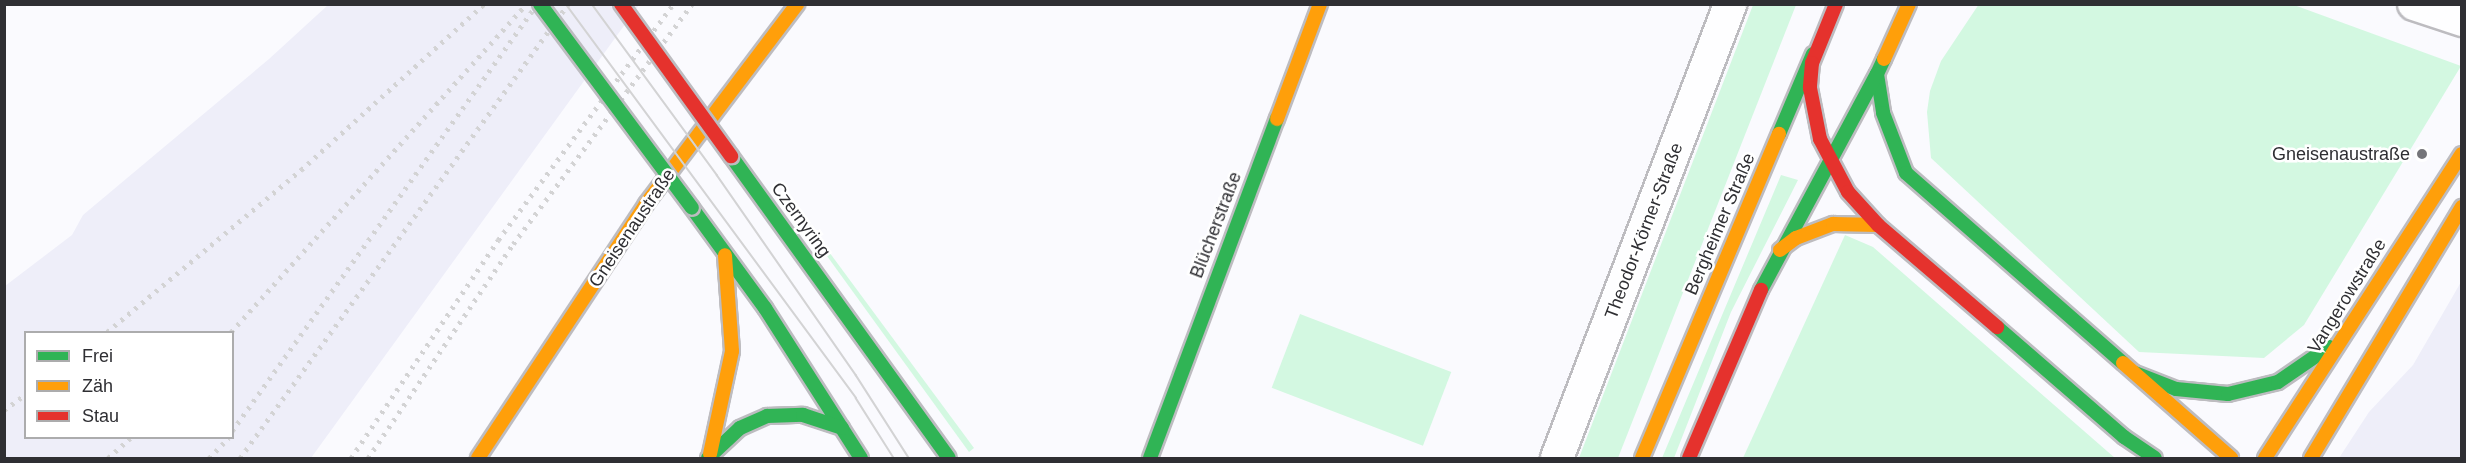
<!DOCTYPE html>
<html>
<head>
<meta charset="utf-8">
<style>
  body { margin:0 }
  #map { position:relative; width:2466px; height:463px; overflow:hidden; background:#fafafe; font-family:Arial,sans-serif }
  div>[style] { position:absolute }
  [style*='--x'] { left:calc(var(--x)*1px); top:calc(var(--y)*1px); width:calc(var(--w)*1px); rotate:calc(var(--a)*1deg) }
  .built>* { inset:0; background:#eeeef9 }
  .green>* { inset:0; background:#d3f8e1; transform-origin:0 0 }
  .roads { filter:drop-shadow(2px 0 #bdbcc0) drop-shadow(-2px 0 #bdbcc0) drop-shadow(0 2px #bdbcc0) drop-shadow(0 -2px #bdbcc0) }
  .street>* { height:32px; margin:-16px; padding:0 16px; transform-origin:16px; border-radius:16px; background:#fefeff }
  .fast>* { height:14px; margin:-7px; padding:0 7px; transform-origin:7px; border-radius:7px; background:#30b455 }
  .slow>* { height:14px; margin:-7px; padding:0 7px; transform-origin:7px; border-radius:7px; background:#ff9f0a }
  .jam>* { height:14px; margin:-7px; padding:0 7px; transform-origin:7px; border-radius:7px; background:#e5322d }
  .tram>* { height:1.5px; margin:-0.75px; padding:0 0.75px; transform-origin:0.75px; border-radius:0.75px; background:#d3d3d4 }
  .rail>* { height:4.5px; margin-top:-2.25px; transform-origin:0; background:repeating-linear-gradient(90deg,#d3d3d4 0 3px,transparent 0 9px) }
  .bridges { filter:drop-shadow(2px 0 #bdbcc0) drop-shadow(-2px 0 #bdbcc0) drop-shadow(0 2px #bdbcc0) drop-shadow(0 -2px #bdbcc0) }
  .fast-bridge>* { height:14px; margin:-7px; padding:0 7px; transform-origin:7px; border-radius:7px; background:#30b455 }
  .jam-bridge>* { height:14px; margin:-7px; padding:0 7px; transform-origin:7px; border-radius:7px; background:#e5322d }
  .dots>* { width:16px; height:16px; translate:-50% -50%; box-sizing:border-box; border:3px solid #fff; border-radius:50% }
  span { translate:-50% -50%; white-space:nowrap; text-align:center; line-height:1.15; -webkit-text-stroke:5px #fff; paint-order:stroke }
  .poi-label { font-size:18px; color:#2f2f33 }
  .right { translate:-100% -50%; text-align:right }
  .street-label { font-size:18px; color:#2f2f33 }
  .frame { position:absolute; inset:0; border:6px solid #2f2f33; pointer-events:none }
  .legend { position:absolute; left:24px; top:331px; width:210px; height:108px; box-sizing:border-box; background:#fff; border:2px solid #acacad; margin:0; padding:8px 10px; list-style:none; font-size:18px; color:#2f2f33 }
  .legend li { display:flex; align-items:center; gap:12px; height:30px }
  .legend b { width:30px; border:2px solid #acacad }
</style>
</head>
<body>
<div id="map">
  <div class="built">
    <div style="clip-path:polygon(evenodd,328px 5px,639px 5px,311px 458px,5px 458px,5px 286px,72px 235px,83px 215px,269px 59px,328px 5px,26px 332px,232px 332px,232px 438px,26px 438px,26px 332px)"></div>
    <div style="clip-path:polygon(2461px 282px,2461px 458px,2339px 458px,2369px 412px,2413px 365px)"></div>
  </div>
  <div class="green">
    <div style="clip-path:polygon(1979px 4px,2294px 5px,2461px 66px,2304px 325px,2264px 358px,2139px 352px,1931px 158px,1927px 112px,1930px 91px,1941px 61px)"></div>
    <div style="clip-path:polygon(1753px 5px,1796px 5px,1618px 458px,1579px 458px)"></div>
    <div style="clip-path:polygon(1781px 175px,1798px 180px,1731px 312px,1674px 458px,1662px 458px)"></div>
    <div style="clip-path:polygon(801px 214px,974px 448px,969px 452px,798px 216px)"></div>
    <div style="clip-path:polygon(1845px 235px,1873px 247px,2115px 458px,1743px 458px)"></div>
    <div style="left:1300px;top:314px;width:162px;height:79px;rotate:21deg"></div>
  </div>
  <div class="roads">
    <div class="street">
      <div style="--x:2414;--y:4;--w:51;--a:18.4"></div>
      <div style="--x:1557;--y:458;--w:486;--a:-69.1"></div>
    </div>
    <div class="fast">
      <div style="--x:1884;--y:59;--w:17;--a:115"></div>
      <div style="--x:1877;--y:74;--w:39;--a:81"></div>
      <div style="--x:1883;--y:113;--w:64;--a:69"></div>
      <div style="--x:1906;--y:173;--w:288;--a:41.2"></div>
      <div style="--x:1779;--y:134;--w:87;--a:-67"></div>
      <div style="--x:731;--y:156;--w:372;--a:54.2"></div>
      <div style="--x:692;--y:208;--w:124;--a:53.9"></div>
      <div style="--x:765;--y:308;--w:178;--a:57.4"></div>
      <div style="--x:1761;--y:290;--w:245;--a:-61.8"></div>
      <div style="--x:1997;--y:327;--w:168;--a:40.9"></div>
      <div style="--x:2124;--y:437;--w:37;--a:34"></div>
      <div style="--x:2135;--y:373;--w:44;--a:21.3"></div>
      <div style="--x:2176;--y:389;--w:52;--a:5.5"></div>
      <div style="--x:2228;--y:394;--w:51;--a:-13.5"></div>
      <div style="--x:2278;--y:382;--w:62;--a:-34.5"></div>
      <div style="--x:708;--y:458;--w:44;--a:-43.2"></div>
      <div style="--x:740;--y:428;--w:30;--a:-24"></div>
      <div style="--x:767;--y:416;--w:36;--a:-2"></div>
      <div style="--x:803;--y:415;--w:41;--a:18.4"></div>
      <div style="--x:1150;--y:458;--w:362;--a:-69.5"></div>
    </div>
    <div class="slow">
      <div style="--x:1884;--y:59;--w:60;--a:-65.6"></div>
      <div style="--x:1277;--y:119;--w:123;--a:-69.5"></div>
      <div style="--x:1780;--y:250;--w:20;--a:-37"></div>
      <div style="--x:1796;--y:238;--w:40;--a:-21"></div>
      <div style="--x:1833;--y:224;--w:45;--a:1.3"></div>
      <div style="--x:2123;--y:363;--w:144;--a:41.3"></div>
      <div style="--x:710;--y:454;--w:105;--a:-77.9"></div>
      <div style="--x:732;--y:351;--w:96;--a:-94.2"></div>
      <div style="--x:478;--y:458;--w:305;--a:-56.5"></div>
      <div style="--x:646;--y:204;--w:251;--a:-52.9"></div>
      <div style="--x:1642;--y:458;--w:352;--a:-67.1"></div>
      <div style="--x:2265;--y:458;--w:362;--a:-57.1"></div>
      <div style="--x:2311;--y:458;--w:293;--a:-59"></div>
    </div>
    <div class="jam">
      <div style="--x:1836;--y:4;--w:64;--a:112.1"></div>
      <div style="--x:1812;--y:63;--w:25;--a:95"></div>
      <div style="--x:1810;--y:88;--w:52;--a:78.9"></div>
      <div style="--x:1820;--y:139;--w:60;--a:62.2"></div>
      <div style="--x:1848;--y:192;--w:45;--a:47.7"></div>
      <div style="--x:1878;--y:225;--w:157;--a:40.6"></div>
      <div style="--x:1689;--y:458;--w:183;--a:-66.8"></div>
    </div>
  </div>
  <div class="tram">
    <div style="--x:566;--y:4;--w:489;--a:53.6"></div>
    <div style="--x:856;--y:398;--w:71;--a:57.7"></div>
    <div style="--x:592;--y:4;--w:212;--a:53.8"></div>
    <div style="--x:717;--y:175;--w:244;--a:55.2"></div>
    <div style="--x:856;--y:375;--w:98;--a:57.4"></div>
  </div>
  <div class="rail">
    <div style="--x:107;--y:332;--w:253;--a:-39.9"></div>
    <div style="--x:301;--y:170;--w:247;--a:-42.2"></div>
    <div style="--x:231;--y:332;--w:441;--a:-48"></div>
    <div style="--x:4;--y:410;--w:27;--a:-36"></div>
    <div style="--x:232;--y:431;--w:525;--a:-54.46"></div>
    <div style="--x:108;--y:458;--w:30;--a:-42"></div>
    <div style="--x:209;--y:458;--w:28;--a:-46"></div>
    <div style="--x:240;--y:458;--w:560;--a:-54.15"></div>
    <div style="--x:351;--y:458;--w:263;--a:-56"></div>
    <div style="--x:498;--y:240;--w:294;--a:-53.4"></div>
    <div style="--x:368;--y:458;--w:258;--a:-55.9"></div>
    <div style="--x:513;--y:244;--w:299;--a:-53.3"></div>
  </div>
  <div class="bridges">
    <div class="fast-bridge">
      <div style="--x:540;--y:4;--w:254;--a:53.3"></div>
    </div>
    <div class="jam-bridge">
      <div style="--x:621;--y:4;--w:188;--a:54.1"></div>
    </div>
  </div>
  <div class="dots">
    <div style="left:2422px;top:154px;background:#76767a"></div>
  </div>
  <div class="poi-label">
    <span class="right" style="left:2410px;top:154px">Gneisenaustraße</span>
  </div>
  <div class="street-label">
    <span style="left:801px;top:220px;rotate:54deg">Czernyring</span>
    <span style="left:1720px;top:224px;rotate:-67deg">Bergheimer Straße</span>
    <span style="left:1216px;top:225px;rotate:-69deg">Blücherstraße</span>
    <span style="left:632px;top:228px;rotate:-56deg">Gneisenaustraße</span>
    <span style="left:1644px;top:231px;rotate:-69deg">Theodor-Körner-Straße</span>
    <span style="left:2347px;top:296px;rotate:-58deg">Vangerowstraße</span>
  </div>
  <div class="frame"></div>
  <ul class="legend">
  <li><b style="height:8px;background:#30b455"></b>Frei</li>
  <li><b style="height:8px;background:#ff9f0a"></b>Zäh</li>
  <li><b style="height:8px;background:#e5322d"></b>Stau</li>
  </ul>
</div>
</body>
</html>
